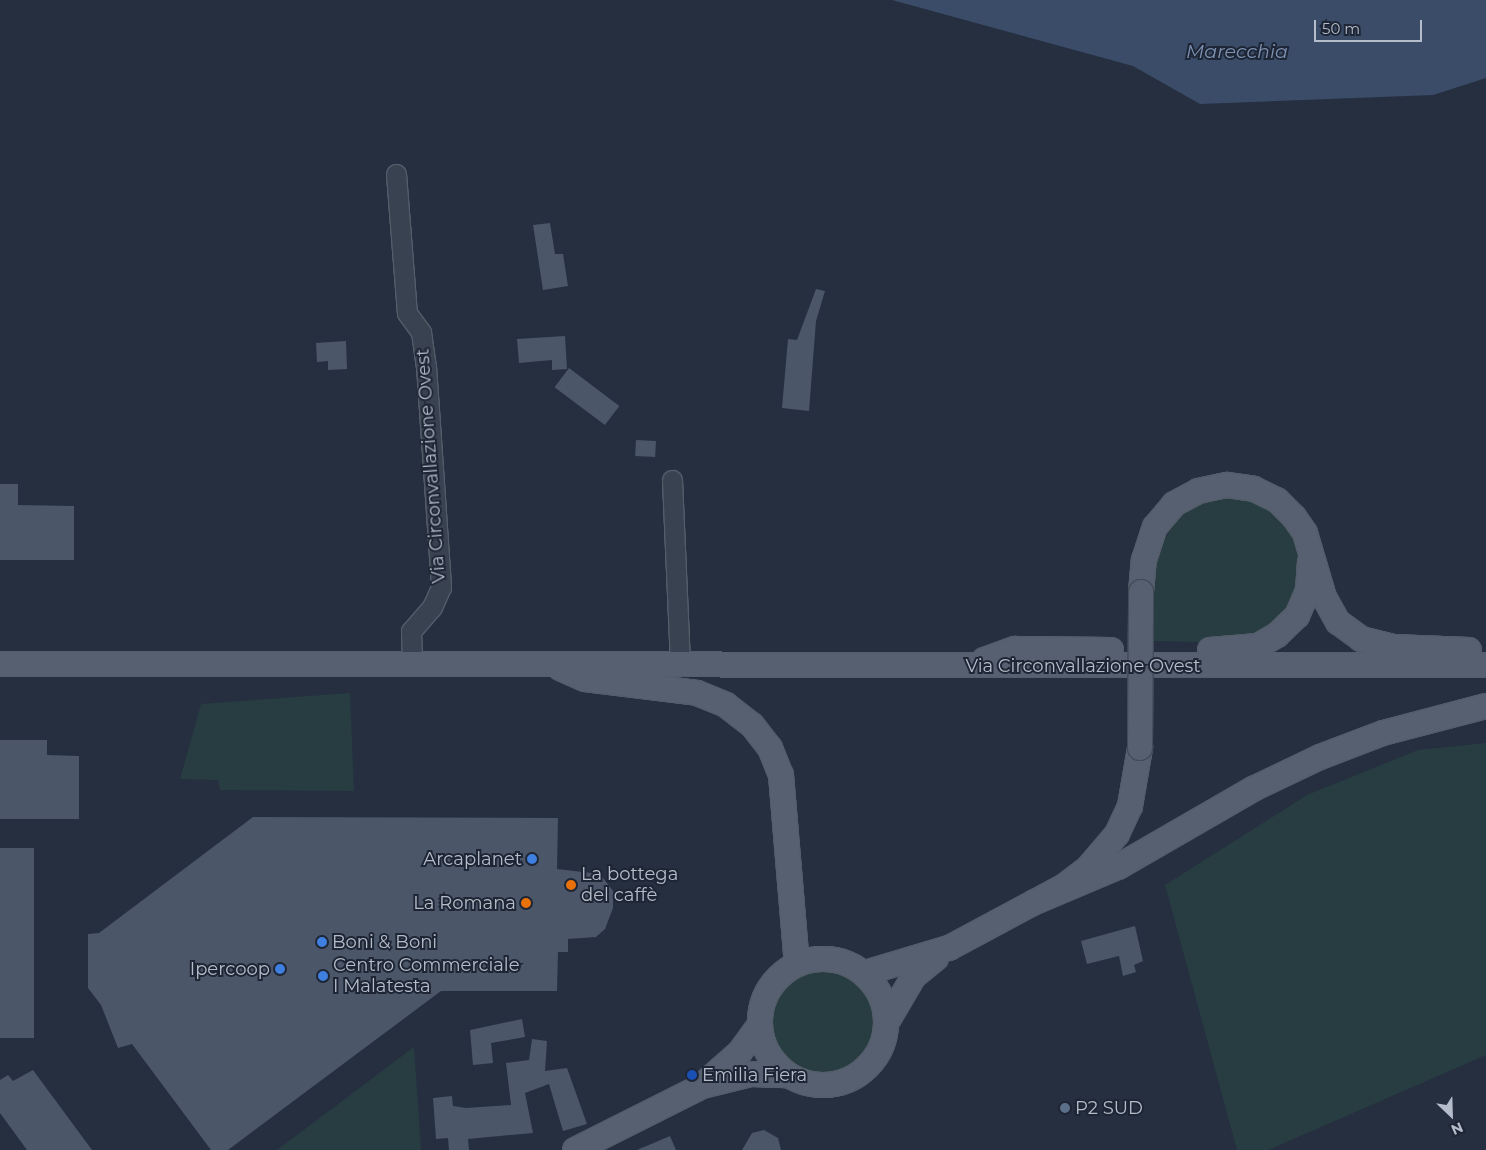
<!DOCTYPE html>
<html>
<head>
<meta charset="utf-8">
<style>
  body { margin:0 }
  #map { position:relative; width:1486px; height:1150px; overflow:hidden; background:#252f40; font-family:Montserrat,sans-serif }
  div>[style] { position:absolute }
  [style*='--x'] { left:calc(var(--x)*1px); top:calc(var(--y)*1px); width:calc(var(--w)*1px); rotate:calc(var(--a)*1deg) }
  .green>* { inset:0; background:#273d41 }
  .round { border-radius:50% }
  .water>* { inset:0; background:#3b4c69 }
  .building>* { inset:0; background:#4b5669; transform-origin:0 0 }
  .roads { filter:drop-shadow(1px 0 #545d6a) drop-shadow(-1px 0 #545d6a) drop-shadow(0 1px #545d6a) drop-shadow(0 -1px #545d6a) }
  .minor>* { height:19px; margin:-9.5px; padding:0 9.5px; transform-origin:9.5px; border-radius:9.5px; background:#394250 }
  .major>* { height:24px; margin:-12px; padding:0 12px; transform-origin:12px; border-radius:12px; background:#576070 }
  .major>.ring { margin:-12px; padding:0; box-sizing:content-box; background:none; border:24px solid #576070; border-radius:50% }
  .bridges { filter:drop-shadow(1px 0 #434b59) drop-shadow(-1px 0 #434b59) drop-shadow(0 1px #434b59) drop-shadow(0 -1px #434b59) }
  .major-bridge>* { height:24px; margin:-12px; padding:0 12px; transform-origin:12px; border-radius:12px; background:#576070 }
  .dots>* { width:14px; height:14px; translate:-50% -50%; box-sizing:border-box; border:2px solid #1e2635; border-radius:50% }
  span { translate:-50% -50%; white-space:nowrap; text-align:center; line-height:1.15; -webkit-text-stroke:4px #1e2635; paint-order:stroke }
  .street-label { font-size:18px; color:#b6bdca }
  .poi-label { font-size:18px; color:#b6bdca }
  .right { translate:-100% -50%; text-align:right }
  .left { translate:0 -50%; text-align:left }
  .water-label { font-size:19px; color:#7d91b2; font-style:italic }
  .north { position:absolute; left:1426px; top:1090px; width:50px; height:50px; -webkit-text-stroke:4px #1e2635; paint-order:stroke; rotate:156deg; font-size:14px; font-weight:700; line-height:20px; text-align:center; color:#b6bdca }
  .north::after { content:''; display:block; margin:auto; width:18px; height:22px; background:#b6bdca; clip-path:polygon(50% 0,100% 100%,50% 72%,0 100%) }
  .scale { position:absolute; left:1314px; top:20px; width:108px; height:22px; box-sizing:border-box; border:2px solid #b6bdca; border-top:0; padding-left:6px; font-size:15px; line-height:18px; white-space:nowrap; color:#b6bdca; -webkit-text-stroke:4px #1e2635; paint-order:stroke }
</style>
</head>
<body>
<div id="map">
  <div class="green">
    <div style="clip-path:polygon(1215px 497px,1254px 499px,1282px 517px,1298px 542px,1303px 564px,1291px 609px,1274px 628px,1244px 643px,1153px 641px,1155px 566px,1163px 541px,1182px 514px)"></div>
    <div style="clip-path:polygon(350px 693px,354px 791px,220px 790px,218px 780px,180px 779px,201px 704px)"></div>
    <div style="clip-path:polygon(1486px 743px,1486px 1055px,1268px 1150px,1237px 1150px,1165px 885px,1307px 795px,1418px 750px)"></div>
    <div class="round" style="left:771px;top:970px;width:104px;height:104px"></div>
    <div style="clip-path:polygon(414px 1047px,421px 1150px,277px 1150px)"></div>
  </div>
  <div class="water">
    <div style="clip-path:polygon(892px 0,1486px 0,1486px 78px,1433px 95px,1200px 104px,1133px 66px)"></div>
  </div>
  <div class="building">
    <div style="clip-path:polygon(550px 223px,555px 254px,563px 254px,568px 286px,543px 290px,533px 225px)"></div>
    <div style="clip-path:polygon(816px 289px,825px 291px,816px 321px,809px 411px,782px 408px,788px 339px,797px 340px)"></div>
    <div style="clip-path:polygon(565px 336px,567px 369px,552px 370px,552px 360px,519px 363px,517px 339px)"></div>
    <div style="clip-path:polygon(346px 341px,347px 369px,328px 370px,328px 361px,317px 362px,316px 343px)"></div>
    <div style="left:569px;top:368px;width:63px;height:24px;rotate:37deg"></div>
    <div style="left:636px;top:440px;width:20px;height:16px;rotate:3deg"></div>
    <div style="clip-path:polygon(0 484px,18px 484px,18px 505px,74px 506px,74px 560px,0 560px)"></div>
    <div style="clip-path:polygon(0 740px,47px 740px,47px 755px,79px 756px,79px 819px,0 819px)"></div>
    <div style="clip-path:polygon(253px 817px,558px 818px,557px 869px,600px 874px,613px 891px,613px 908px,605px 929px,596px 937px,568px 939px,568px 952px,558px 952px,557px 991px,441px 991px,228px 1150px,211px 1150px,132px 1044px,118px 1048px,101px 1005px,88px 988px,88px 934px,99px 933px)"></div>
    <div style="left:0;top:848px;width:34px;height:190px"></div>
    <div style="clip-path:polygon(1135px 926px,1143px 961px,1134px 965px,1136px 972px,1123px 976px,1119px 956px,1087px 964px,1081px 941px)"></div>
    <div style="clip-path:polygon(522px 1019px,525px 1037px,491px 1043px,493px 1063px,473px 1065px,470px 1030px)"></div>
    <div style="clip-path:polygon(532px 1039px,547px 1041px,545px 1071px,567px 1068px,587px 1124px,563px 1131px,549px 1084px,525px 1093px,533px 1133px,468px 1139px,469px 1150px,449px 1150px,448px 1138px,436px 1139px,433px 1098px,452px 1096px,453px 1106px,466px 1108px,511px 1105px,506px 1063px,529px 1060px)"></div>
    <div style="clip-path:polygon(33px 1070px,92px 1150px,27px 1150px,0 1113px,0 1080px,8px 1075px,13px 1081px)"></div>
    <div style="clip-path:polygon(764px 1130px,778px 1138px,781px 1150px,742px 1150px,752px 1133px)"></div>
    <div style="clip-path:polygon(670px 1136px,676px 1150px,637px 1150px)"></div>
  </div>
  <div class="roads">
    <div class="minor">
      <div style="--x:396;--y:174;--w:139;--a:85.5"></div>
      <div style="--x:407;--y:313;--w:24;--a:54"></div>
      <div style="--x:421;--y:332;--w:34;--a:82"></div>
      <div style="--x:426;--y:366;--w:222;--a:86.1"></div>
      <div style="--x:441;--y:587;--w:22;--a:114"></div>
      <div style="--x:432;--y:607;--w:32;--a:131"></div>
      <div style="--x:411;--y:631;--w:33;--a:88"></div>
      <div style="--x:672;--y:480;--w:184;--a:87.5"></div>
    </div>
    <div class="major">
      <div style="--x:1141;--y:592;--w:32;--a:-85"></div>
      <div style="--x:1144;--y:560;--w:35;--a:-72"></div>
      <div style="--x:1155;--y:527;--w:30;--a:-50"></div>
      <div style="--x:1174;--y:504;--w:27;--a:-28"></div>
      <div style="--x:1198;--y:491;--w:30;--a:-12"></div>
      <div style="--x:1227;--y:485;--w:27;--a:8"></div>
      <div style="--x:1254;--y:489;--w:25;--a:26"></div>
      <div style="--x:1277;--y:500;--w:24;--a:45"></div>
      <div style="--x:1294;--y:517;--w:19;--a:55"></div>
      <div style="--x:1305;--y:533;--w:67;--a:73.5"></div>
      <div style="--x:1324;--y:597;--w:29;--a:61"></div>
      <div style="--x:1338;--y:622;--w:29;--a:36"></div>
      <div style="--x:1361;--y:639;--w:33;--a:14"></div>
      <div style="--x:1393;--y:647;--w:76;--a:2.3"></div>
      <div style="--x:1210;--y:650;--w:48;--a:-4.8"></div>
      <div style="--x:1258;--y:646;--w:22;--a:-30"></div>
      <div style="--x:1277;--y:635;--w:28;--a:-44"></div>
      <div style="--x:1297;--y:616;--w:28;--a:-67"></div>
      <div style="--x:1308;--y:590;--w:28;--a:-86"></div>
      <div style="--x:984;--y:660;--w:33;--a:-20"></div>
      <div style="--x:1015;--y:649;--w:96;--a:0.6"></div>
      <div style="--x:0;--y:664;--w:1486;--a:0.04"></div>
      <div style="--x:560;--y:668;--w:27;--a:24"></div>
      <div style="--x:585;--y:679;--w:113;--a:7.1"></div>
      <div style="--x:697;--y:693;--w:31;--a:22"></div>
      <div style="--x:726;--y:705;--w:33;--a:38"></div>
      <div style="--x:752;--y:725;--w:29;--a:52"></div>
      <div style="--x:770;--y:748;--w:29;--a:68"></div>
      <div style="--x:781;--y:775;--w:190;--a:85.2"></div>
      <div style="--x:1035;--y:902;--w:90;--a:-22.9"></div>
      <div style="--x:1118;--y:867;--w:158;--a:-30"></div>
      <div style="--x:1255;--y:788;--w:72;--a:-25.5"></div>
      <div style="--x:1320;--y:757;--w:67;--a:-20.9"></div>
      <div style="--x:1383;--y:733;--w:106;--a:-14.7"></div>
      <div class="ring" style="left:760px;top:959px;width:102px;height:102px"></div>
      <div style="--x:865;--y:973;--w:88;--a:-16.6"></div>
      <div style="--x:949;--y:948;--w:129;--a:-28.2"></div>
      <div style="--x:1063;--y:887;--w:31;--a:-37"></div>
      <div style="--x:1088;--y:868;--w:45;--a:-49.5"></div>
      <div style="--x:1117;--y:834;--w:31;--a:-65"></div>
      <div style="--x:1130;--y:806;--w:59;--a:-80.2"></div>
      <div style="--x:887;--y:1022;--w:53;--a:-59.6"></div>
      <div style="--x:914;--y:976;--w:28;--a:-39"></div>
      <div style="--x:706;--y:1082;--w:45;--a:-41.4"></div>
      <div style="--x:740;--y:1052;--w:32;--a:-54"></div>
      <div style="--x:575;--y:1150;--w:142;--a:-26.7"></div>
      <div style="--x:702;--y:1086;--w:50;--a:-13.8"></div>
      <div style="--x:751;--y:1074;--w:36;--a:2"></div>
    </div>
  </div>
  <div class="bridges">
    <div class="major-bridge">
      <div style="--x:1140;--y:748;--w:156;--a:-89.6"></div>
    </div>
  </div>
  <div class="dots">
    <div style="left:532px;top:859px;background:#3f7fe0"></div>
    <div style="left:571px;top:885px;background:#e8710a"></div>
    <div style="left:526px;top:903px;background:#e8710a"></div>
    <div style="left:322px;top:942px;background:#3f7fe0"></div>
    <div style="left:280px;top:969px;background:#3f7fe0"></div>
    <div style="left:323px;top:976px;background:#3f7fe0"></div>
    <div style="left:692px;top:1075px;background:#1a4fb4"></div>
    <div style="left:1065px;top:1108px;background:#5c6f8a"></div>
  </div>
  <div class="street-label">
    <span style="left:431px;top:466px;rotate:-94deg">Via Circonvallazione Ovest</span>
    <span style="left:1083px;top:666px">Via Circonvallazione Ovest</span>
  </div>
  <div class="poi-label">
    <span class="right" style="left:522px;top:859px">Arcaplanet</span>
    <span class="left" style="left:581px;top:885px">La bottega<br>del caffè</span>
    <span class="right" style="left:516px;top:903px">La Romana</span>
    <span class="left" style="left:332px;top:942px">Boni &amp; Boni</span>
    <span class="left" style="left:333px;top:976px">Centro Commerciale<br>I Malatesta</span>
    <span class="right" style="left:270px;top:969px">Ipercoop</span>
    <span class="left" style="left:702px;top:1075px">Emilia Fiera</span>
    <span class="left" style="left:1075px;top:1108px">P2 SUD</span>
  </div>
  <div class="water-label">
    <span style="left:1237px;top:52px">Marecchia</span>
  </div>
  <div class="north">N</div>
  <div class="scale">50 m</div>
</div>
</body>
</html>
